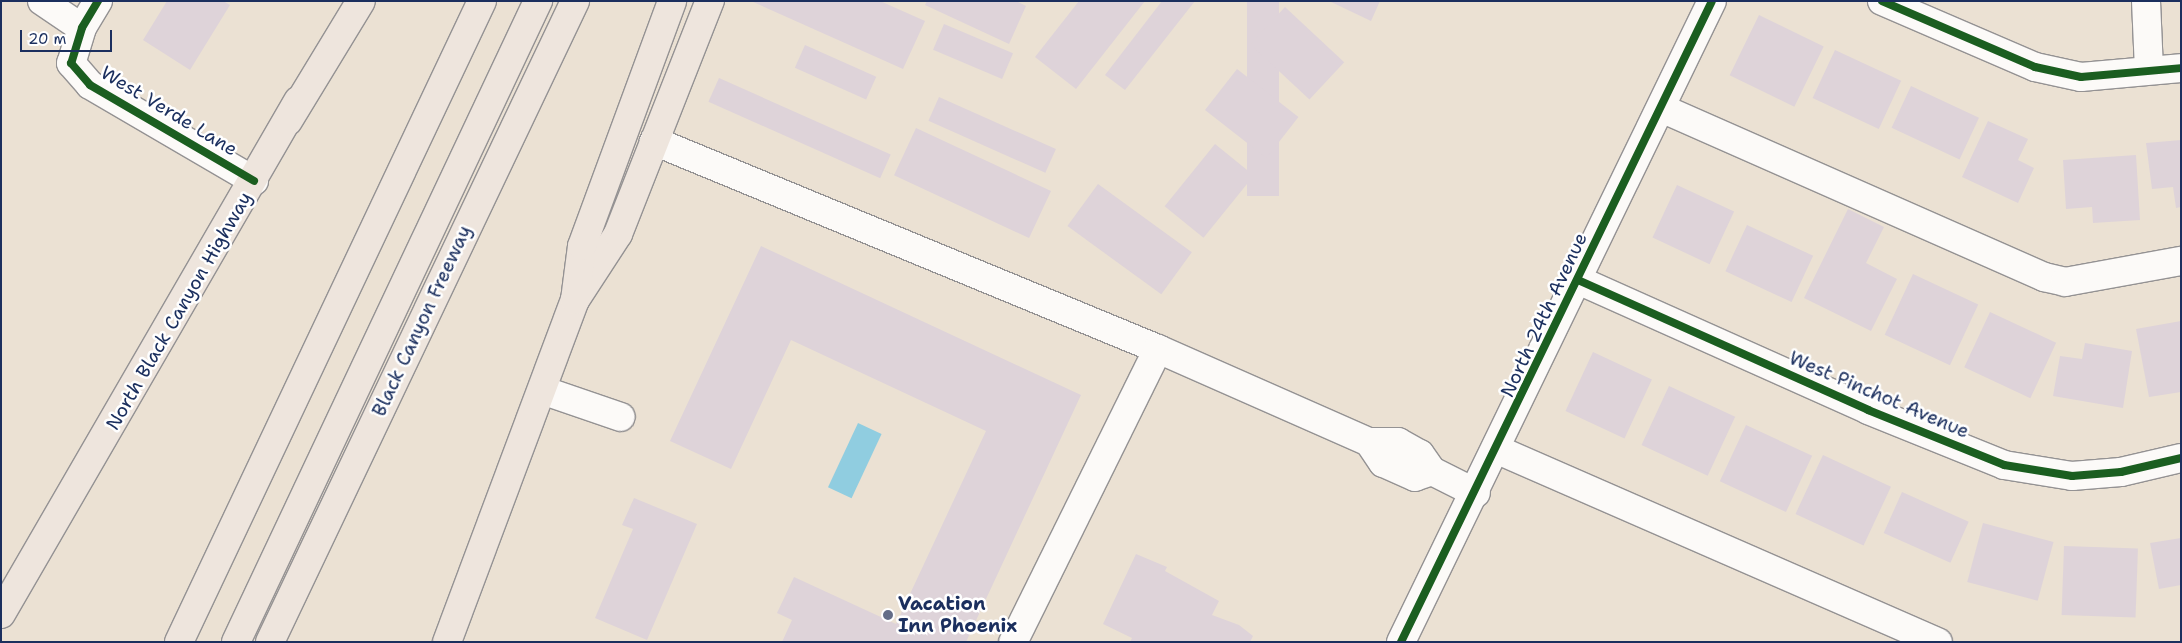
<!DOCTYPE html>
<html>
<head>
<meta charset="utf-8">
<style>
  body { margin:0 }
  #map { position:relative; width:2182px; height:643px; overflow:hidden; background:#ebe1d3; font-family:"Shantell Sans",sans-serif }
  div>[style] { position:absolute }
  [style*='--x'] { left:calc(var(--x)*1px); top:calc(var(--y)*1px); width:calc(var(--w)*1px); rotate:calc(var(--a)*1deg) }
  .water>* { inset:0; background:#90cde0; transform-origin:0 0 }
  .building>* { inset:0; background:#ded3d9; transform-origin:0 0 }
  .roads { filter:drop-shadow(1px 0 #949293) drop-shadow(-1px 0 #949293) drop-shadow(0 1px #949293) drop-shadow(0 -1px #949293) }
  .minor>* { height:28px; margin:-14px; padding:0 14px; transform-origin:14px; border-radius:14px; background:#fcfaf8 }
  .major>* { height:28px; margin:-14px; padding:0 14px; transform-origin:14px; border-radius:14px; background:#eee5dd }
  .highway>* { height:28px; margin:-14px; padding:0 14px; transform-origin:14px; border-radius:14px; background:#eee5dd }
  .cycleway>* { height:8px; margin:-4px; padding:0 4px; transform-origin:4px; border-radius:4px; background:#1b5e20 }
  .dots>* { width:14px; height:14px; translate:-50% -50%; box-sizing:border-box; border:2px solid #fff; border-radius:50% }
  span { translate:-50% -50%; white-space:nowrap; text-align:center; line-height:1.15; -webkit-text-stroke:5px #fff; paint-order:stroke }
  .street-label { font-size:19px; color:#1b2f5e }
  .poi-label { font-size:19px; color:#1b2f5e; font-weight:700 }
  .left { translate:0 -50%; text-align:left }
  .frame { position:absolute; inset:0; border:2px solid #1b2f5e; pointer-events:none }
  .scale { position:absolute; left:20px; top:30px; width:92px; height:22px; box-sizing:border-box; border:2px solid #1b2f5e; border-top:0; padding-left:6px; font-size:15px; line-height:18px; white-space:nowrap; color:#1b2f5e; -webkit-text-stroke:4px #fff; paint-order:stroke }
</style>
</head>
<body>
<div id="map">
  <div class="water">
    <div style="left:858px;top:423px;width:26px;height:71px;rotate:25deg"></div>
  </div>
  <div class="building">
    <div style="clip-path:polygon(167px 1px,223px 1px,230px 5px,190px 70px,143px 40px)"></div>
    <div style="clip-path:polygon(751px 1px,880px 1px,925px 21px,903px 69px)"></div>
    <div style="clip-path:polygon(927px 1px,1016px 1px,1026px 6px,1009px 44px,925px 5px)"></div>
    <div style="clip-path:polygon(1079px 1px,1145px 1px,1076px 89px,1035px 57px)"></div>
    <div style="clip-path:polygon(1162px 1px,1195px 1px,1125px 90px,1105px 75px)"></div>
    <div style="left:1247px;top:1px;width:32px;height:195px"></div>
    <div style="clip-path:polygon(1329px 1px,1380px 1px,1371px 21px)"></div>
    <div style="left:1285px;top:7px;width:81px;height:51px;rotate:43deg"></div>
    <div style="left:1759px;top:15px;width:72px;height:67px;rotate:26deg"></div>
    <div style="left:944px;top:24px;width:75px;height:28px;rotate:23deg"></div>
    <div style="left:805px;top:45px;width:78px;height:25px;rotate:24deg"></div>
    <div style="left:1835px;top:50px;width:73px;height:53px;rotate:25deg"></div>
    <div style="left:1237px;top:69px;width:78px;height:52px;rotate:38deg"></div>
    <div style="left:719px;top:78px;width:188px;height:26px;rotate:24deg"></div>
    <div style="left:1911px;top:86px;width:75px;height:46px;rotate:25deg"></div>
    <div style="left:939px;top:97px;width:128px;height:26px;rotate:24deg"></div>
    <div style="clip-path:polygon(1988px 121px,2028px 139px,2018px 160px,2034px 168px,2018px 203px,1962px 177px)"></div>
    <div style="left:916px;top:128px;width:149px;height:52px;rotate:25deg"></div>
    <div style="clip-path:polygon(2181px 140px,2181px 207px,2176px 208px,2173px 187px,2152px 189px,2146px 143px)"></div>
    <div style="left:1215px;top:144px;width:50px;height:80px;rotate:39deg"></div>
    <div style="clip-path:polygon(2136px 155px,2140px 220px,2093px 223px,2092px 207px,2066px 209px,2063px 160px)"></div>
    <div style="left:1098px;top:184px;width:116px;height:52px;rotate:36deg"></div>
    <div style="left:1677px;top:185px;width:63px;height:58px;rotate:25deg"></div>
    <div style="clip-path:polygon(1848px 209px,1884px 227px,1866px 263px,1897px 279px,1871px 331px,1804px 298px)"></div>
    <div style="left:1747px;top:225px;width:73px;height:51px;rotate:25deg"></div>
    <div style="clip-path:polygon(761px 246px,1081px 395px,966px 642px,782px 642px,792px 620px,777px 613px,794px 577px,896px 624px,986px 431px,791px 340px,731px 469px,670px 441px)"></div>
    <div style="left:1913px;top:274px;width:72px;height:67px;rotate:25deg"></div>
    <div style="left:1990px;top:312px;width:73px;height:61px;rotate:25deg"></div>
    <div style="clip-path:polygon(2181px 321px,2181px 392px,2149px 397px,2136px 329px)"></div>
    <div style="clip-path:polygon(2085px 343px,2132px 351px,2123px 408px,2053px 396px,2060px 356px,2082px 359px)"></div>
    <div style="left:1593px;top:352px;width:65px;height:65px;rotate:25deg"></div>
    <div style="left:1669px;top:386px;width:73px;height:65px;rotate:25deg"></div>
    <div style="left:1746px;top:425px;width:73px;height:62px;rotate:25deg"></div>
    <div style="left:1823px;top:455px;width:75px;height:65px;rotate:25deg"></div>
    <div style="left:1902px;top:492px;width:73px;height:45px;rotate:24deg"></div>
    <div style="clip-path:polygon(634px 498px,697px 524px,647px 640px,595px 618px,633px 529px,622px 525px)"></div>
    <div style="left:1983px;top:523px;width:73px;height:61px;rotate:15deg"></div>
    <div style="clip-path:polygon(2181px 538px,2181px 585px,2159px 589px,2150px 543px)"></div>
    <div style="left:2064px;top:546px;width:74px;height:69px;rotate:2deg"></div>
    <div style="clip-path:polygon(1136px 554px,1167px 567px,1165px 571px,1219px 601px,1212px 615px,1239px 625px,1253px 636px,1250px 642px,1130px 642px,1132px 638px,1103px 624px)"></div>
  </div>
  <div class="roads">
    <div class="minor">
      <div style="--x:42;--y:1;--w:48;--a:34"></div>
      <div style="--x:98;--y:1;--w:31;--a:121"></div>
      <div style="--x:82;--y:28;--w:37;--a:107"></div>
      <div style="--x:71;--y:63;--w:29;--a:49"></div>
      <div style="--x:90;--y:85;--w:190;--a:30.3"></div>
      <div style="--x:1882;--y:1;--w:167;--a:23.3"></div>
      <div style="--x:2035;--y:67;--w:47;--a:12.3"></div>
      <div style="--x:2081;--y:77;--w:100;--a:-5.1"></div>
      <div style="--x:2146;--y:1;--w:69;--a:87.5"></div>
      <div style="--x:1661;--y:108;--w:419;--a:23.8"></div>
      <div style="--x:2044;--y:277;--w:22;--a:13"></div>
      <div style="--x:2065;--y:282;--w:118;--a:-10.3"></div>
      <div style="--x:654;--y:141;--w:545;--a:22.43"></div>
      <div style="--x:1158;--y:349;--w:327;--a:116.3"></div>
      <div style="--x:1578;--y:280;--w:318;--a:24.1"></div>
      <div style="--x:1868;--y:410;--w:147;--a:22"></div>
      <div style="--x:2004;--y:465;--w:69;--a:9.2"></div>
      <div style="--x:2072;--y:476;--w:49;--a:-4.7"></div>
      <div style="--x:2121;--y:472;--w:62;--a:-13.1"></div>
      <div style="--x:1158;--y:349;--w:231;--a:23.8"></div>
      <div style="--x:1369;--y:442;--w:29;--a:0"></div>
      <div style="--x:1398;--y:442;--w:25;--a:29"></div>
      <div style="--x:1420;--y:454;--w:21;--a:55"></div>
      <div style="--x:1432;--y:471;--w:18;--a:161"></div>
      <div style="--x:1415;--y:477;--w:35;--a:-156"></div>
      <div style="--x:1383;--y:463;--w:25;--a:-124"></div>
      <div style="--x:542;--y:390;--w:83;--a:18.9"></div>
      <div style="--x:1498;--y:450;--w:480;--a:23.6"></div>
      <div style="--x:1432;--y:471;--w:49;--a:26.6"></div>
      <div style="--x:1401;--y:642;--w:712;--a:-64.12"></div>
    </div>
    <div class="major">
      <div style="--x:1;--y:614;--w:593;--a:-59.93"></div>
      <div style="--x:447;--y:642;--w:365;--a:-69.5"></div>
      <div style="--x:575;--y:300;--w:79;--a:-56.9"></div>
      <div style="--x:618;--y:234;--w:251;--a:-68.5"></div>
    </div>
    <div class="highway">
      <div style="--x:288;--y:121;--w:140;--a:-58.7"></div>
      <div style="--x:575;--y:300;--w:54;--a:-82.6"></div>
      <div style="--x:582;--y:246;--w:261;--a:-69.8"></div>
      <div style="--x:179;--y:642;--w:709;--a:-64.7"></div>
      <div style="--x:236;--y:642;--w:709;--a:-64.77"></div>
      <div style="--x:270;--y:642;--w:710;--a:-64.55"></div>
    </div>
  </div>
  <div class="cycleway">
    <div style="--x:98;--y:1;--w:31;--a:121"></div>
    <div style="--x:82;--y:28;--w:37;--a:107"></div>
    <div style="--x:71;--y:63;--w:29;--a:49"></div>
    <div style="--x:90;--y:85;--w:190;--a:30.3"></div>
    <div style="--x:1882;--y:1;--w:167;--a:23.3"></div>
    <div style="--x:2035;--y:67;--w:47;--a:12.3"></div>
    <div style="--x:2081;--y:77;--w:100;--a:-5.1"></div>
    <div style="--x:1578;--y:280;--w:318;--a:24.1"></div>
    <div style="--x:1868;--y:410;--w:147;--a:22"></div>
    <div style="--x:2004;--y:465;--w:69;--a:9.2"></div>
    <div style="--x:2072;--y:476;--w:49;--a:-4.7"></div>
    <div style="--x:2121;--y:472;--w:62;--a:-13.1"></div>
    <div style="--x:1401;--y:642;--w:712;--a:-64.12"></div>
  </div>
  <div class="dots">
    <div style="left:888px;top:615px;background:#646d87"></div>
  </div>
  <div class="street-label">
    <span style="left:169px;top:111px;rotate:31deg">West Verde Lane</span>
    <span style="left:179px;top:311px;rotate:-60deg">North Black Canyon Highway</span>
    <span style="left:1544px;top:315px;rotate:-65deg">North 24th Avenue</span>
    <span style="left:422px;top:321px;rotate:-65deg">Black Canyon Freeway</span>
    <span style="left:1879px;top:395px;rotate:23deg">West Pinchot Avenue</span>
  </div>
  <div class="poi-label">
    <span class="left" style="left:898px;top:615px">Vacation<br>Inn Phoenix</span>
  </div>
  <div class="frame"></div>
  <div class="scale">20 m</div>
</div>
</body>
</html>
